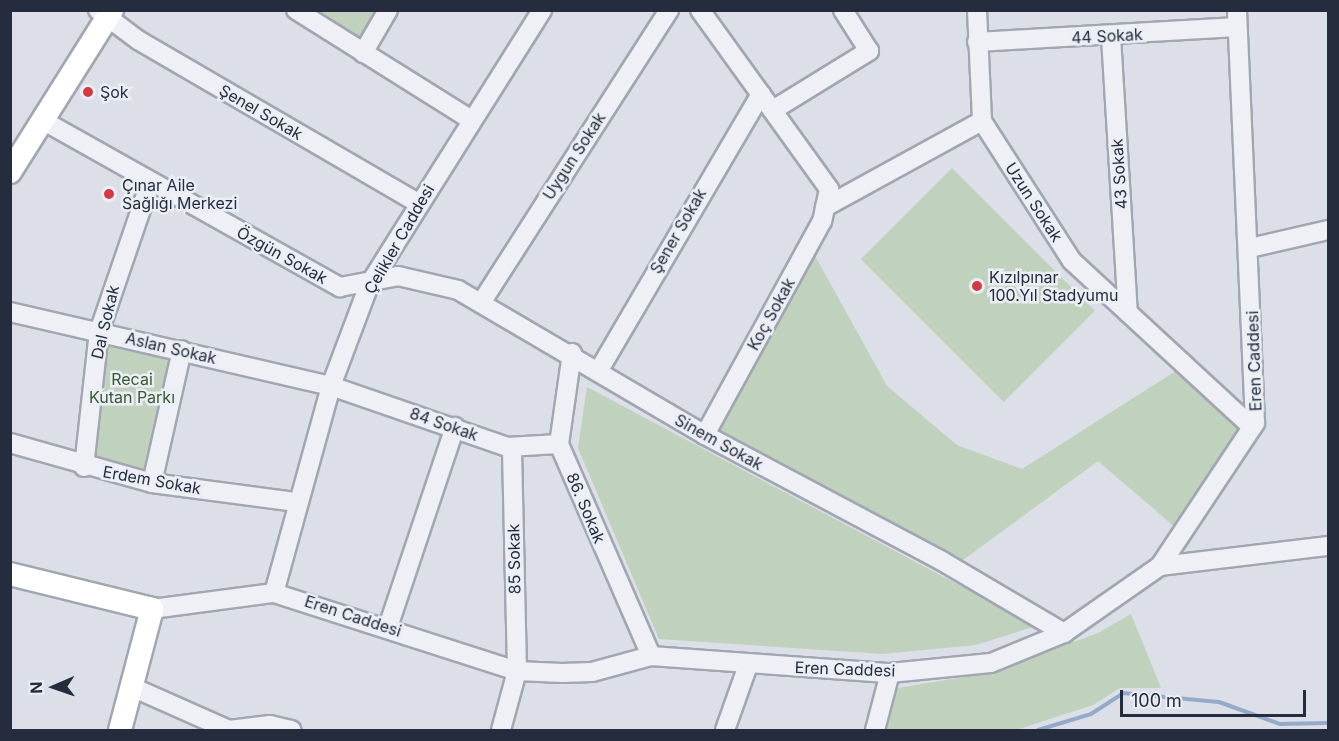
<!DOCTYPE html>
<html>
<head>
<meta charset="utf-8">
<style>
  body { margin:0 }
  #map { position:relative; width:1339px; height:741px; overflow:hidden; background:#dcdfe7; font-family:Inter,sans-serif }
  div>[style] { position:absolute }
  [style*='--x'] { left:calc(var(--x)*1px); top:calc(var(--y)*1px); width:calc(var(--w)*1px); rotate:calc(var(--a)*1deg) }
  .green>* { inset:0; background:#c0d1bd; transform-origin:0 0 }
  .stream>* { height:4px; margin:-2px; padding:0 2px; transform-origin:2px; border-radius:2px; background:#95aac8 }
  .roads { filter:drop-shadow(2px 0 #a1a6b1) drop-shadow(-2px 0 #a1a6b1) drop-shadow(0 2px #a1a6b1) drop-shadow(0 -2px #a1a6b1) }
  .minor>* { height:18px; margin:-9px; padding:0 9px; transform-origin:9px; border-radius:9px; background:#eff0f5 }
  .major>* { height:22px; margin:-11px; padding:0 11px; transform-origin:11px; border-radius:11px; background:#fff }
  .dots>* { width:16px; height:16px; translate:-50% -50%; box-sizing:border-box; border:3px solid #ebeef4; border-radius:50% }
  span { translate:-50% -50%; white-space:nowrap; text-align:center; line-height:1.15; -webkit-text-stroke:5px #ebeef4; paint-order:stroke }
  .street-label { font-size:16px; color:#252c3d }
  .poi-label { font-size:16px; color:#252c3d }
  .left { translate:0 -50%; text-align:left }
  .park-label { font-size:16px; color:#375932 }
  .frame { position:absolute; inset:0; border:12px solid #252c3d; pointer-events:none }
  .north { position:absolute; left:24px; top:657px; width:60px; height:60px; -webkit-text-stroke:4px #ebeef4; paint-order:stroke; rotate:268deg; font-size:16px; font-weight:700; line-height:24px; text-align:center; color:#252c3d }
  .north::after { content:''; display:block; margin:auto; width:21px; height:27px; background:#252c3d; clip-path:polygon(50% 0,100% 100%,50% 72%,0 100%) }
  .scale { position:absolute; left:1120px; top:690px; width:186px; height:27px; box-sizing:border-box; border:3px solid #252c3d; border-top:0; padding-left:8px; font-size:18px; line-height:21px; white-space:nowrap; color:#252c3d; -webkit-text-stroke:4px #ebeef4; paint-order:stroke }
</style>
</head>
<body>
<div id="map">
  <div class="green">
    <div style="clip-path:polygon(300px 11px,385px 11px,361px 50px)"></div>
    <div style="left:952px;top:168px;width:202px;height:129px;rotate:45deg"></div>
    <div style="clip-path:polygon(814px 254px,887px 386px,957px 445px,1022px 469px,1182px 367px,1243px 427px,1176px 528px,1098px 461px,959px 563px,716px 432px)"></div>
    <div style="clip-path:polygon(105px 340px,176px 356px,146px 477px,88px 464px)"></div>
    <div style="clip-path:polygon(587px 387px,1036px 626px,976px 645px,883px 654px,659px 639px,578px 448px)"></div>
    <div style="clip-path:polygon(1131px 614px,1161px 688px,1120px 688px,1093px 705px,1016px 730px,882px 730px,891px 689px,989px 673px,1098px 633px)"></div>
  </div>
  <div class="stream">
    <div style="--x:1038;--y:730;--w:55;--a:-16.8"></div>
    <div style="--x:1091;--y:714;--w:38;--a:-33"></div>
    <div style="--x:1123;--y:693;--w:96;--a:5.4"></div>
    <div style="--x:1219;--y:702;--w:65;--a:19.8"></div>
    <div style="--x:1280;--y:724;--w:48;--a:-1.2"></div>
  </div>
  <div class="roads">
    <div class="minor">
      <div style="--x:98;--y:10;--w:50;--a:36.9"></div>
      <div style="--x:138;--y:40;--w:324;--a:30.2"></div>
      <div style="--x:296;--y:10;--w:205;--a:32.1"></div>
      <div style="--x:700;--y:10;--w:221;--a:54.2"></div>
      <div style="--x:829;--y:189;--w:33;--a:102"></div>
      <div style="--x:822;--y:221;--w:244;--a:118.7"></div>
      <div style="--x:977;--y:10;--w:111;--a:87.4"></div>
      <div style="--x:982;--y:121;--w:166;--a:57.3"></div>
      <div style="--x:1072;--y:261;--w:245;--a:42.7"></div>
      <div style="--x:1111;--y:37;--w:276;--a:86.5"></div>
      <div style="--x:977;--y:42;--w:260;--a:-3.3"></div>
      <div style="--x:363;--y:53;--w:50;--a:-59.8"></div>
      <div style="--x:773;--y:110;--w:113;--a:-31.6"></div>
      <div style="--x:869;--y:51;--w:49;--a:-122.4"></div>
      <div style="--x:42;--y:120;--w:342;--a:29.3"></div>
      <div style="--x:340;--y:287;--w:59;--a:-10.7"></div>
      <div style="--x:398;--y:276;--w:62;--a:13.1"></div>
      <div style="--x:458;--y:290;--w:286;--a:30.4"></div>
      <div style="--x:705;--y:435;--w:268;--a:28"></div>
      <div style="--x:942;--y:561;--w:142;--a:30.5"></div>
      <div style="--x:825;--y:207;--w:179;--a:-28.7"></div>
      <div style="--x:1250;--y:248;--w:80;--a:-13"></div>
      <div style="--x:481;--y:303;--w:348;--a:-57.3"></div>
      <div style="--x:10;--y:312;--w:329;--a:13"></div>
      <div style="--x:331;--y:386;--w:186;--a:19.1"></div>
      <div style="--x:507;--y:447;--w:52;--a:-3.3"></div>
      <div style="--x:572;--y:353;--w:92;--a:98.1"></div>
      <div style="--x:559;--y:444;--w:231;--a:66.5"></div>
      <div style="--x:599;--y:370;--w:320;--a:-59.6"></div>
      <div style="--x:10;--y:443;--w:148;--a:15.7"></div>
      <div style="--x:152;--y:483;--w:146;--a:7.5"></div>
      <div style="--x:84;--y:467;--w:136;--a:-83.7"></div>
      <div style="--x:99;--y:332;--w:157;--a:-71.1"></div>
      <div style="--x:152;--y:483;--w:136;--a:-77.3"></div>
      <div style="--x:1160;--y:566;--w:169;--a:-6.8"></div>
      <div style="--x:274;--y:593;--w:215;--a:-74.6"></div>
      <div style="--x:331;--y:386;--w:108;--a:-69.4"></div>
      <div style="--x:369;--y:285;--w:325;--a:-57.8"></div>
      <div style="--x:152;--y:609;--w:123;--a:-7.5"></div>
      <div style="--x:274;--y:593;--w:255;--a:17.8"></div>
      <div style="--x:517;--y:671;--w:45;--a:2.5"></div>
      <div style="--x:562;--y:673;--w:30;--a:-2"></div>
      <div style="--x:592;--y:672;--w:61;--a:-15.2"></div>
      <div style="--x:651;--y:656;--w:240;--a:4.1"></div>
      <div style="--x:890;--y:673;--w:101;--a:-5.7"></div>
      <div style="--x:991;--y:663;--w:79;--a:-22.3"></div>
      <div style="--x:1064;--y:633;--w:117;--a:-34.9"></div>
      <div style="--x:1160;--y:566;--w:172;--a:-56.4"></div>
      <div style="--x:1255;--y:423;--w:413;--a:-92.5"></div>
      <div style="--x:388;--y:627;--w:211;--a:-71.5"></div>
      <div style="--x:132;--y:687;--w:106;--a:23.9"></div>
      <div style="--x:229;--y:730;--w:41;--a:-7"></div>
      <div style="--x:270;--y:725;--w:22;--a:13"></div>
      <div style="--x:501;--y:730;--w:61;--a:-74.8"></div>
      <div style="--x:517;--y:671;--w:224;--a:-91.3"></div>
      <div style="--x:725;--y:730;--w:69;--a:-70.5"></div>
      <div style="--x:875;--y:730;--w:59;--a:-75.3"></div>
    </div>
    <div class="major">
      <div style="--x:10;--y:172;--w:191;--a:-57.8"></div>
      <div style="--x:10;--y:574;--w:146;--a:13.8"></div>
      <div style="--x:152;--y:609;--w:125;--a:104.8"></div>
    </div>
  </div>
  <div class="dots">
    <div style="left:88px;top:92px;background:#d13b46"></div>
    <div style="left:109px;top:194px;background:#d13b46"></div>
    <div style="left:977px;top:286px;background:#d13b46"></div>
  </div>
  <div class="street-label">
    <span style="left:1107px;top:36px;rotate:-3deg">44 Sokak</span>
    <span style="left:261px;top:112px;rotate:30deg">Şenel Sokak</span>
    <span style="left:574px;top:156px;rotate:-57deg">Uygun Sokak</span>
    <span style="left:1119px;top:174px;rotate:-94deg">43 Sokak</span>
    <span style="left:1034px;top:202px;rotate:57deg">Uzun Sokak</span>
    <span style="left:678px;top:231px;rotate:-60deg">Şener Sokak</span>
    <span style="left:399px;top:239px;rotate:-60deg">Çelikler Caddesi</span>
    <span style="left:282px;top:255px;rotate:29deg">Özgün Sokak</span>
    <span style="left:771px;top:314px;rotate:-61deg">Koç Sokak</span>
    <span style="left:105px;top:322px;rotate:-77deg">Dal Sokak</span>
    <span style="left:171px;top:348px;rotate:13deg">Aslan Sokak</span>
    <span style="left:1254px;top:361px;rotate:-92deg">Eren Caddesi</span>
    <span style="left:444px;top:424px;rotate:19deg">84 Sokak</span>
    <span style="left:719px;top:442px;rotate:29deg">Sinem Sokak</span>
    <span style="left:152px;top:480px;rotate:10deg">Erdem Sokak</span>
    <span style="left:586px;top:508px;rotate:67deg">86. Sokak</span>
    <span style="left:514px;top:559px;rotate:-91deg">85 Sokak</span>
    <span style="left:353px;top:616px;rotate:18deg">Eren Caddesi</span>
    <span style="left:845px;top:669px;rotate:2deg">Eren Caddesi</span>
  </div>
  <div class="poi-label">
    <span class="left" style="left:100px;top:92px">Şok</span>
    <span class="left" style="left:122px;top:194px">Çınar Aile<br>Sağlığı Merkezi</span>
    <span class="left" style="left:989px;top:286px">Kızılpınar<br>100.Yıl Stadyumu</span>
  </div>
  <div class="park-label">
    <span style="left:132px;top:388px">Recai<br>Kutan Parkı</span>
  </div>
  <div class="frame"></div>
  <div class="north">N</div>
  <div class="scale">100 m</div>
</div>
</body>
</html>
